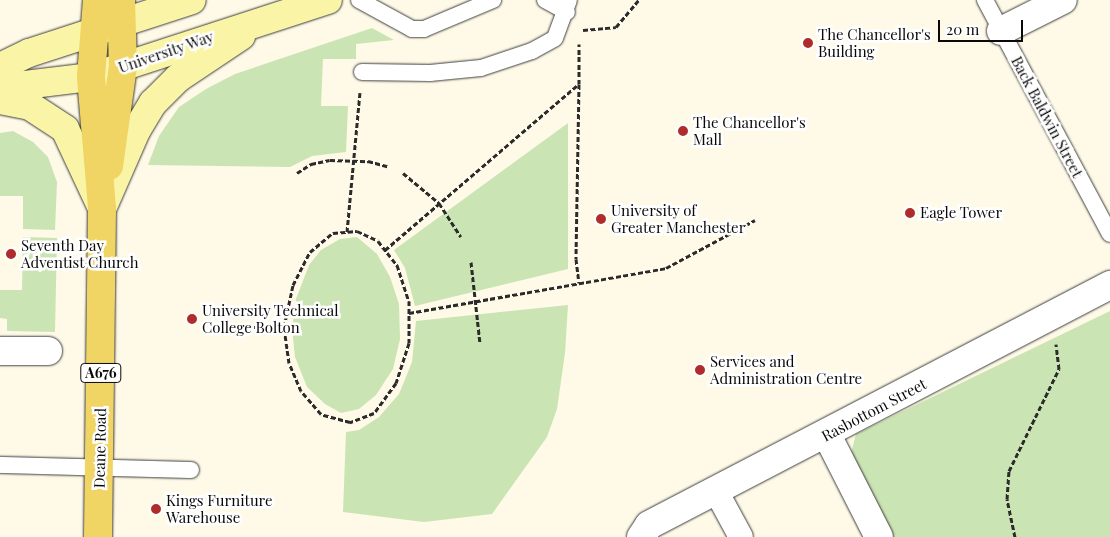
<!DOCTYPE html>
<style>
body{margin:0}
#map{position:relative;width:1110px;height:537px;overflow:hidden;background:#fefae7;font-family:"Playfair Display",serif}
div>[style]{position:absolute}
.green>*{inset:0;background:#cbe4b4}
.path>*{height:3px;margin-top:-1.5px;transform-origin:0;background:repeating-linear-gradient(90deg,#2b2b2b 0 5px,transparent 0 7.5px)}
.roads{filter:drop-shadow(0 0 1px #3c3c3c) drop-shadow(0 0 1px #3c3c3c)}
.service>*{height:16px;margin:-8px;padding:0 8px;transform-origin:8px;border-radius:8px;background:#fff}
.pedestrian>*{height:24px;margin:-12px;padding:0 12px;transform-origin:12px;border-radius:12px;background:#fff}
.minor>*{height:28px;margin:-14px;padding:0 14px;transform-origin:14px;border-radius:14px;background:#fff}
.secondary>*{height:28px;margin:-14px;padding:0 14px;transform-origin:14px;border-radius:14px;background:#faf4a6}
.primary>*{height:28px;margin:-14px;padding:0 14px;transform-origin:14px;border-radius:14px;background:#f0d565}
.dots>*{width:14px;height:14px;translate:-50% -50%;box-sizing:border-box;border:2px solid #fff;border-radius:50%}
span{translate:-50% -50%;white-space:nowrap;text-align:center;line-height:1.15;-webkit-text-stroke:5px #fff;paint-order:stroke}
.shield-label span{padding:1px 4px;background:#fff;border:1px solid;border-radius:4px;-webkit-text-stroke-width:0}
.shield-label{font-size:14px;color:#090909;font-weight:700}
.poi-label{font-size:15px;color:#090909}
.left{translate:0 -50%;text-align:left}
.street-label{font-size:15px;color:#090909}
.scale{position:absolute;left:938px;top:20px;width:85px;height:22px;box-sizing:border-box;border:2px solid #090909;border-top:0;padding-left:6px;font-size:15px;line-height:18px;white-space:nowrap;color:#090909;-webkit-text-stroke:4px #fff;paint-order:stroke}
</style>
<div id="map">
<div class="green">
<div style="clip-path:polygon(372px 28px,394px 40px,356px 44px,356px 59px,323px 59px,321px 106px,348px 106px,346px 152px,312px 156px,290px 167px,148px 165px,159px 136px,179px 107px,206px 89px,235px 74px)"></div>
<div style="clip-path:polygon(568px 123px,568px 269px,415px 306px,405px 268px,394px 250px)"></div>
<div style="clip-path:polygon(13px 131px,33px 142px,48px 157px,57px 182px,55px 230px,23px 229px,23px 196px,0 196px,0 133px)"></div>
<div style="clip-path:polygon(23px 237px,57px 238px,55px 332px,7px 331px,7px 319px,0 318px,0 290px,22px 290px)"></div>
<div style="clip-path:polygon(357px 237px,377px 254px,390px 277px,399px 304px,400px 339px,393px 369px,376px 395px,359px 409px,341px 413px,325px 404px,307px 387px,295px 357px,292px 328px,296px 299px,309px 265px,321px 250px,340px 239px)"></div>
<div style="clip-path:polygon(568px 305px,565px 353px,557px 409px,547px 437px,492px 514px,424px 522px,343px 512px,346px 432px,359px 430px,379px 417px,399px 394px,412px 362px,416px 321px)"></div>
<div style="clip-path:polygon(1110px 311px,1110px 537px,893px 537px,851px 453px,856px 434px)"></div>
</div>
<div class="path">
<div style="left:583px;top:30px;width:33px;rotate:-5deg"></div>
<div style="left:616px;top:27px;width:35px;rotate:-50deg"></div>
<div style="left:579px;top:84px;width:175px;rotate:91deg"></div>
<div style="left:576px;top:259px;width:24px;rotate:83deg"></div>
<div style="left:297px;top:173px;width:17px;rotate:-33deg"></div>
<div style="left:311px;top:164px;width:19px;rotate:-12deg"></div>
<div style="left:330px;top:160px;width:38px;rotate:2deg"></div>
<div style="left:368px;top:161px;width:20px;rotate:15deg"></div>
<div style="left:403px;top:173px;width:47px;rotate:39.8deg"></div>
<div style="left:439px;top:203px;width:40px;rotate:57.1deg"></div>
<div style="left:357px;top:231px;width:23px;rotate:25deg"></div>
<div style="left:378px;top:241px;width:31px;rotate:52deg"></div>
<div style="left:397px;top:265px;width:38px;rotate:72deg"></div>
<div style="left:409px;top:301px;width:42px;rotate:90deg"></div>
<div style="left:409px;top:343px;width:42px;rotate:108deg"></div>
<div style="left:396px;top:383px;width:37px;rotate:126deg"></div>
<div style="left:374px;top:413px;width:26px;rotate:159deg"></div>
<div style="left:350px;top:422px;width:30px;rotate:-165deg"></div>
<div style="left:321px;top:414px;width:30px;rotate:-131deg"></div>
<div style="left:301px;top:391px;width:30px;rotate:-113deg"></div>
<div style="left:289px;top:363px;width:36px;rotate:-98deg"></div>
<div style="left:284px;top:327px;width:43px;rotate:-77.9deg"></div>
<div style="left:293px;top:285px;width:37px;rotate:-63deg"></div>
<div style="left:310px;top:252px;width:30px;rotate:-40deg"></div>
<div style="left:333px;top:233px;width:24px;rotate:-5deg"></div>
<div style="left:347px;top:232px;width:140px;rotate:-84.7deg"></div>
<div style="left:385px;top:250px;width:255px;rotate:-40.6deg"></div>
<div style="left:579px;top:84px;width:40px;rotate:-90deg"></div>
<div style="left:471px;top:262px;width:81px;rotate:83.7deg"></div>
<div style="left:409px;top:313px;width:261px;rotate:-9.9deg"></div>
<div style="left:666px;top:268px;width:101px;rotate:-28.3deg"></div>
<div style="left:246px;top:327px;width:38px"></div>
<div style="left:1015px;top:537px;width:39px;rotate:-102deg"></div>
<div style="left:1007px;top:499px;width:28px;rotate:-86deg"></div>
<div style="left:1009px;top:471px;width:114px;rotate:-63.9deg"></div>
<div style="left:1059px;top:369px;width:25px;rotate:-97deg"></div>
</div>
<div class="roads">
<div class="service">
<div style="left:359px;top:0;width:60px;rotate:28.7deg"></div>
<div style="left:412px;top:29px;width:12px"></div>
<div style="left:424px;top:29px;width:75px;rotate:-22.8deg"></div>
<div style="left:545px;top:0;width:25px;rotate:29deg"></div>
<div style="left:985px;top:0;width:265px;rotate:61.9deg"></div>
<div style="left:362px;top:72px;width:68px;rotate:0.8deg"></div>
<div style="left:430px;top:73px;width:51px;rotate:-5.6deg"></div>
<div style="left:481px;top:68px;width:54px;rotate:-18.4deg"></div>
<div style="left:532px;top:51px;width:26px;rotate:-29deg"></div>
<div style="left:555px;top:38px;width:40px;rotate:-69.8deg"></div>
<div style="left:0;top:465px;width:191px;rotate:1.5deg"></div>
</div>
<div class="pedestrian">
<div style="left:716px;top:491px;width:52px;rotate:61.5deg"></div>
</div>
<div class="minor">
<div style="left:1001px;top:31px;width:69px;rotate:-26.6deg"></div>
<div style="left:0;top:351px;width:48px"></div>
<div style="left:827px;top:435px;width:114px;rotate:63deg"></div>
<div style="left:641px;top:537px;width:14px;rotate:-56deg"></div>
<div style="left:649px;top:525px;width:520px;rotate:-27.5deg"></div>
</div>
<div class="secondary">
<div style="left:0;top:67px;width:32px;rotate:-26deg"></div>
<div style="left:29px;top:53px;width:171px;rotate:-18deg"></div>
<div style="left:0;top:88px;width:92px;rotate:-6.9deg"></div>
<div style="left:91px;top:77px;width:249px;rotate:-18deg"></div>
<div style="left:0;top:100px;width:31px;rotate:11deg"></div>
<div style="left:30px;top:106px;width:42px;rotate:33.3deg"></div>
<div style="left:65px;top:129px;width:85px;rotate:64.9deg"></div>
<div style="left:102px;top:209px;width:85px;rotate:-66.4deg"></div>
<div style="left:136px;top:131px;width:33px;rotate:-59deg"></div>
<div style="left:153px;top:103px;width:35px;rotate:-45deg"></div>
<div style="left:178px;top:78px;width:76px;rotate:-33.7deg"></div>
</div>
<div class="primary">
<div style="left:97px;top:0;width:77px;rotate:94.5deg"></div>
<div style="left:91px;top:77px;width:132px;rotate:85.2deg"></div>
<div style="left:102px;top:209px;width:328px;rotate:90.7deg"></div>
<div style="left:109px;top:166px;width:100px;rotate:-82deg"></div>
<div style="left:123px;top:67px;width:67px;rotate:-91.7deg"></div>
</div>
</div>
<div class="dots">
<div style="left:808px;top:43px;background:#af2c2c"></div>
<div style="left:683px;top:131px;background:#af2c2c"></div>
<div style="left:910px;top:213px;background:#af2c2c"></div>
<div style="left:601px;top:219px;background:#af2c2c"></div>
<div style="left:11px;top:254px;background:#af2c2c"></div>
<div style="left:192px;top:319px;background:#af2c2c"></div>
<div style="left:700px;top:370px;background:#af2c2c"></div>
<div style="left:156px;top:509px;background:#af2c2c"></div>
</div>
<div class="shield-label">
<span style="left:101px;top:373px">A676</span>
</div>
<div class="poi-label">
<span class="left" style="left:818px;top:43px">The Chancellor's<br>Building</span>
<span class="left" style="left:693px;top:131px">The Chancellor's<br>Mall</span>
<span class="left" style="left:611px;top:219px">University of<br>Greater Manchester</span>
<span class="left" style="left:920px;top:213px">Eagle Tower</span>
<span class="left" style="left:21px;top:254px">Seventh Day<br>Adventist Church</span>
<span class="left" style="left:202px;top:319px">University Technical<br>College Bolton</span>
<span class="left" style="left:710px;top:370px">Services and<br>Administration Centre</span>
<span class="left" style="left:166px;top:509px">Kings Furniture<br>Warehouse</span>
</div>
<div class="street-label">
<span style="left:166px;top:52px;rotate:-19deg">University Way</span>
<span style="left:1047px;top:117px;rotate:62deg">Back Baldwin Street</span>
<span style="left:874px;top:410px;rotate:-28deg">Rasbottom Street</span>
<span style="left:100px;top:448px;rotate:-89deg">Deane Road</span>
</div>
<div class="scale">20 m</div>
</div>
